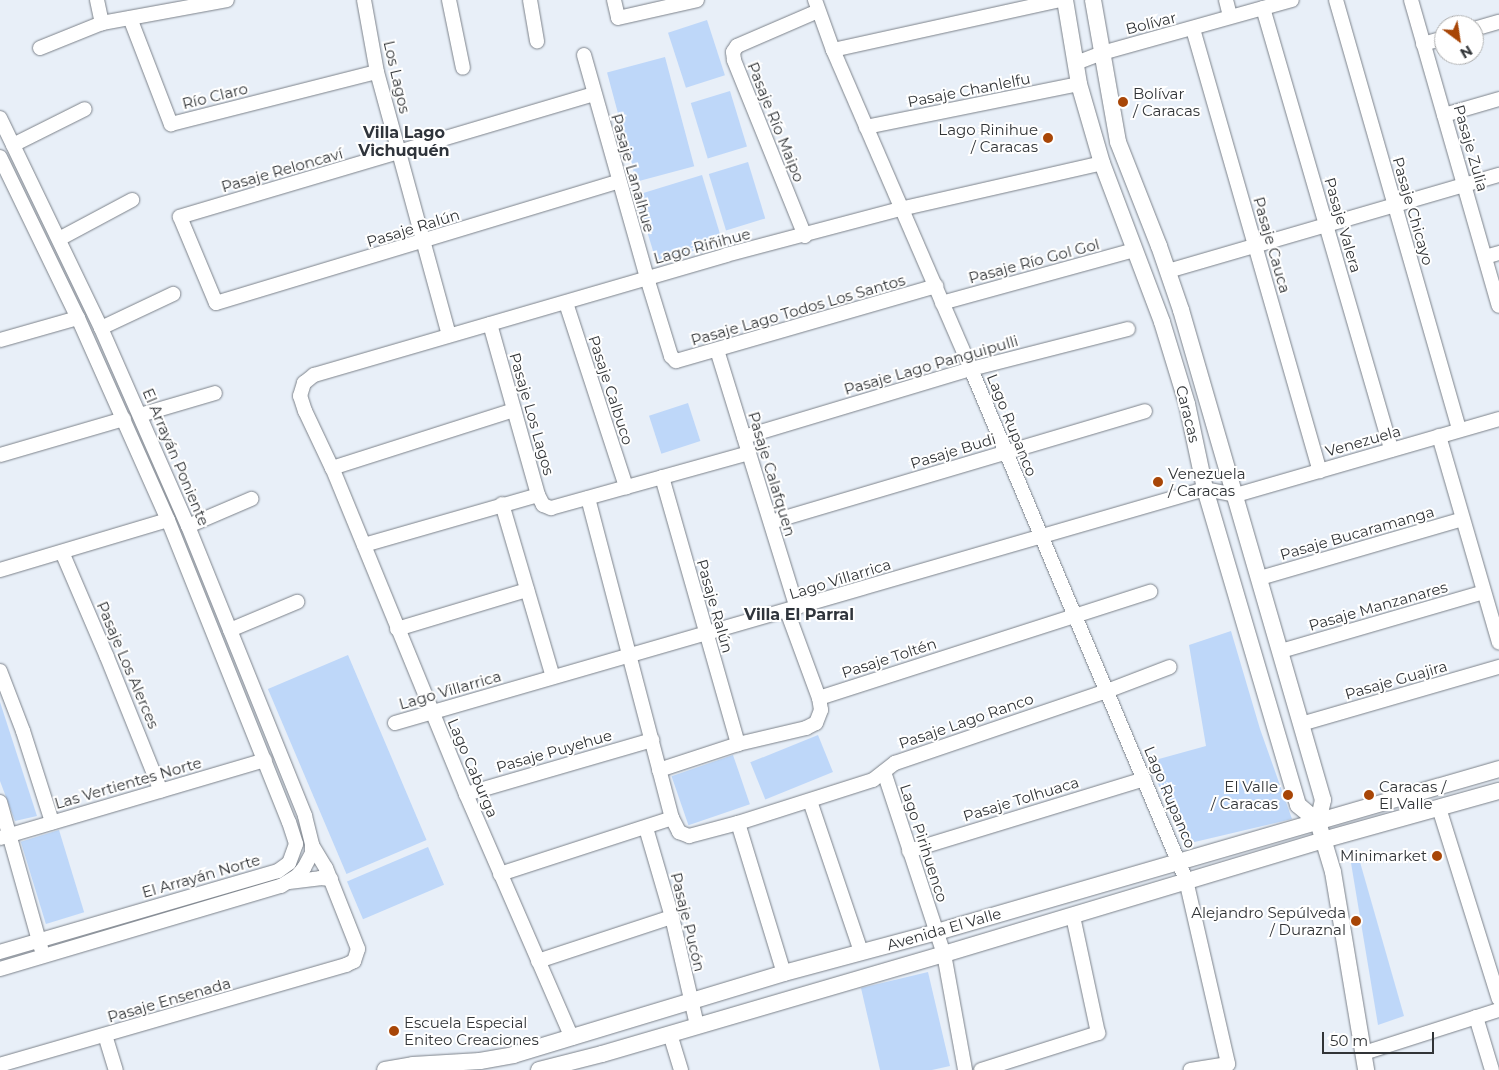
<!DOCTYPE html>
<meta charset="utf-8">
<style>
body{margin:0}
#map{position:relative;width:1499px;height:1070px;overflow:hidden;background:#e8eff8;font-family:Montserrat,sans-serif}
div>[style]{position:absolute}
.green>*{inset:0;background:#bed7f9;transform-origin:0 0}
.roads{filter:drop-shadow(0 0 1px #7c828a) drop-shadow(0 0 1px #7c828a)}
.minor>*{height:14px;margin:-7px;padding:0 7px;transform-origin:7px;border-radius:7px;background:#fff}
.tertiary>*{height:16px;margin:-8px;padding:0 8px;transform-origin:8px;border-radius:8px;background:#fff}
.dots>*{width:14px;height:14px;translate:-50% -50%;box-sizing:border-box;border:2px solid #fff;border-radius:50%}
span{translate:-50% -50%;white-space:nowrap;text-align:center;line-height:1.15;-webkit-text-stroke:4px #fff;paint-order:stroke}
.street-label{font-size:15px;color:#313437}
.poi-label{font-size:15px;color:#313437}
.left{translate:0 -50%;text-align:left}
.right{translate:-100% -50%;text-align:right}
.neighbourhood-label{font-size:16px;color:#2f343b;font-weight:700}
.north{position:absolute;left:1434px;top:15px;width:50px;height:50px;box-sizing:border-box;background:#fff;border:1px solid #adaeaf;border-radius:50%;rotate:149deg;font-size:14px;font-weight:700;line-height:20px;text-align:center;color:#313437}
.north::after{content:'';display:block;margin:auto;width:18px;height:22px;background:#a84607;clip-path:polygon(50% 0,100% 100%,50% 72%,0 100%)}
.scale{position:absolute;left:1322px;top:1032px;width:112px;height:22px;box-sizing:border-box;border:2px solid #313437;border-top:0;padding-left:6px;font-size:15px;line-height:18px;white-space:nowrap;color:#313437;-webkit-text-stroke:4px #fff;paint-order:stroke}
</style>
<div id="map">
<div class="green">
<div style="left:707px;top:20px;width:58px;height:41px;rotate:72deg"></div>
<div style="left:665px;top:57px;width:113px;height:60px;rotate:75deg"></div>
<div style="left:730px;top:91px;width:58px;height:41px;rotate:73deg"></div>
<div style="left:748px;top:162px;width:59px;height:41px;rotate:73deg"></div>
<div style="left:702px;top:175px;width:70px;height:69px;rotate:73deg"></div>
<div style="left:688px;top:403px;width:40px;height:41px;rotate:72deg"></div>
<div style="clip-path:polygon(1231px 631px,1260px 729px,1292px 819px,1186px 844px,1148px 762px,1206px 746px,1189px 645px)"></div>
<div style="left:348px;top:655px;width:201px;height:87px;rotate:67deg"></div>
<div style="clip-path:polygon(0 702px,37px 816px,15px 821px,0 781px)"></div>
<div style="left:818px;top:735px;width:40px;height:73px;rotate:68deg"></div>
<div style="left:733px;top:755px;width:52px;height:65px;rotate:71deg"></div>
<div style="left:59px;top:830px;width:86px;height:40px;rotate:73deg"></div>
<div style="left:428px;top:847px;width:41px;height:88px;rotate:67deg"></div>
<div style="clip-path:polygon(1360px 862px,1404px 1016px,1378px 1025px,1351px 863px)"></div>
<div style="clip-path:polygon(928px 972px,950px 1066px,932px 1070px,880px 1070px,861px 988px)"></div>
</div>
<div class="roads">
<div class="minor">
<div style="left:97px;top:0;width:24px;rotate:78deg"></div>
<div style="left:364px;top:0;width:73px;rotate:79.8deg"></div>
<div style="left:377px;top:72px;width:273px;rotate:74.7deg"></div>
<div style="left:449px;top:0;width:69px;rotate:78.4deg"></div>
<div style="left:530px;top:0;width:42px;rotate:80.3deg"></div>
<div style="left:614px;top:0;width:18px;rotate:77deg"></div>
<div style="left:618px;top:18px;width:81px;rotate:-12.8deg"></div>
<div style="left:815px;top:0;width:53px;rotate:70.2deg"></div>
<div style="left:833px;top:50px;width:348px;rotate:66.6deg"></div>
<div style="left:971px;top:369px;width:554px;rotate:67.18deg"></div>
<div style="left:1186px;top:880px;width:189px;rotate:77.1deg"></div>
<div style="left:1228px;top:1064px;width:38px;rotate:171deg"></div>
<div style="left:1226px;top:0;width:16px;rotate:76deg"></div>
<div style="left:1336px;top:0;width:447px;rotate:74deg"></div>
<div style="left:1411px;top:0;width:318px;rotate:74deg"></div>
<div style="left:1263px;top:8px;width:460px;rotate:73.8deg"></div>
<div style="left:130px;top:18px;width:114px;rotate:68.9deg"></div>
<div style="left:171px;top:124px;width:212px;rotate:-14.2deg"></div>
<div style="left:1193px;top:29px;width:460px;rotate:74deg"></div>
<div style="left:1474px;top:29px;width:26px;rotate:-16deg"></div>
<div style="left:1423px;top:44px;width:22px;rotate:-16deg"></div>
<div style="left:40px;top:48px;width:67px;rotate:-22deg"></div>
<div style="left:102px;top:23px;width:127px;rotate:-10.4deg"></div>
<div style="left:833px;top:50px;width:233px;rotate:-12.4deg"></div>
<div style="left:584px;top:55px;width:232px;rotate:74.2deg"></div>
<div style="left:647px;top:278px;width:82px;rotate:72.9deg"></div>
<div style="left:671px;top:356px;width:7px;rotate:45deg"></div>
<div style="left:676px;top:361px;width:271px;rotate:-16.1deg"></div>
<div style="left:1076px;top:63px;width:28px;rotate:-21deg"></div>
<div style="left:1102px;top:53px;width:197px;rotate:-15.6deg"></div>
<div style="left:594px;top:94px;width:432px;rotate:163.5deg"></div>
<div style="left:180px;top:217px;width:93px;rotate:67.3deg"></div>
<div style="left:216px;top:303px;width:420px;rotate:-16.8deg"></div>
<div style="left:1444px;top:115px;width:57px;rotate:-16.2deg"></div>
<div style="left:0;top:118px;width:233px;rotate:64.3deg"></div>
<div style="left:101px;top:328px;width:216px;rotate:66.3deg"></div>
<div style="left:188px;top:526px;width:313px;rotate:68deg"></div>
<div style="left:305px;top:816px;width:30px;rotate:76deg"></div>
<div style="left:312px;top:845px;width:27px;rotate:59deg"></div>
<div style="left:326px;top:868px;width:87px;rotate:68.4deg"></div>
<div style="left:358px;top:949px;width:13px;rotate:108deg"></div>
<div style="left:354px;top:961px;width:9px;rotate:153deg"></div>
<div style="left:346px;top:965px;width:360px;rotate:163.9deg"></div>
<div style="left:866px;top:127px;width:217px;rotate:-11.4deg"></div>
<div style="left:13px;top:145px;width:80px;rotate:-26.6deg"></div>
<div style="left:0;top:157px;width:179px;rotate:64.2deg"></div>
<div style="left:78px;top:318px;width:221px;rotate:66deg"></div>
<div style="left:168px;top:520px;width:325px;rotate:68.2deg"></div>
<div style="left:289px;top:822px;width:23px;rotate:72deg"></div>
<div style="left:296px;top:844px;width:20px;rotate:110deg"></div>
<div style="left:289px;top:863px;width:14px;rotate:144deg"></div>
<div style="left:278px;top:871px;width:290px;rotate:163.8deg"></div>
<div style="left:805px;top:236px;width:190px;rotate:-112deg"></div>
<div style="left:734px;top:60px;width:8px;rotate:-97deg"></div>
<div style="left:733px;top:52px;width:7px;rotate:-56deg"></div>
<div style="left:737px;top:46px;width:88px;rotate:-23.4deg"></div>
<div style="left:59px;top:239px;width:83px;rotate:-28.1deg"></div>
<div style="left:1485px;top:257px;width:15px;rotate:-16deg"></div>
<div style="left:1168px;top:271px;width:345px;rotate:-16.2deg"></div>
<div style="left:566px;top:303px;width:194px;rotate:71.9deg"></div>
<div style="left:942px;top:303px;width:200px;rotate:-15.4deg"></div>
<div style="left:490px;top:324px;width:178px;rotate:74.3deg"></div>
<div style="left:538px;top:495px;width:11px;rotate:63deg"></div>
<div style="left:543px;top:505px;width:9px;rotate:21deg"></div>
<div style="left:551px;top:508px;width:205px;rotate:-15.5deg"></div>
<div style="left:101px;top:328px;width:80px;rotate:-25.3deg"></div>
<div style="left:0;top:340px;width:81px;rotate:-15.8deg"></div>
<div style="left:717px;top:350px;width:270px;rotate:72.8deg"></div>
<div style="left:140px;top:415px;width:78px;rotate:-16.3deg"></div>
<div style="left:1439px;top:436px;width:215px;rotate:73.8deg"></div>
<div style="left:744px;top:437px;width:237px;rotate:-16.7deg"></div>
<div style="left:971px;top:369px;width:162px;rotate:-14.3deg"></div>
<div style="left:0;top:455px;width:129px;rotate:-16.2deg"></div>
<div style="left:332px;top:468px;width:191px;rotate:-17.7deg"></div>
<div style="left:662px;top:477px;width:278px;rotate:74.1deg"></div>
<div style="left:588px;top:498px;width:331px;rotate:75.3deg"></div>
<div style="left:672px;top:818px;width:16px;rotate:63deg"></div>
<div style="left:679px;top:832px;width:11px;rotate:22deg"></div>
<div style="left:689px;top:836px;width:51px;rotate:-14.9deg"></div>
<div style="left:738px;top:823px;width:142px;rotate:-17.7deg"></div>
<div style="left:873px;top:780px;width:28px;rotate:-38deg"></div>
<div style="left:895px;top:763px;width:224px;rotate:-18.8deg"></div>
<div style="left:1107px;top:691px;width:67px;rotate:-20.9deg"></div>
<div style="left:502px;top:504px;width:180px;rotate:73.6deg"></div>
<div style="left:771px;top:522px;width:390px;rotate:-16.5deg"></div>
<div style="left:188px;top:526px;width:69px;rotate:-23.2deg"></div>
<div style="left:364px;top:545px;width:181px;rotate:-16deg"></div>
<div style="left:62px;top:552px;width:114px;rotate:66.8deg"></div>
<div style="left:107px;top:657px;width:144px;rotate:68.1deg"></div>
<div style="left:0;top:570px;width:175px;rotate:-16.6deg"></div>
<div style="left:1260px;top:578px;width:211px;rotate:-16.2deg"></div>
<div style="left:397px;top:629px;width:136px;rotate:-16.7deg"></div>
<div style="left:230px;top:630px;width:73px;rotate:-22.7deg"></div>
<div style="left:1281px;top:651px;width:211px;rotate:-16.2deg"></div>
<div style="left:0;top:671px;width:64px;rotate:69deg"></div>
<div style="left:23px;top:731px;width:96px;rotate:72.3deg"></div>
<div style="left:819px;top:698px;width:348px;rotate:-17.8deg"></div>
<div style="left:395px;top:723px;width:843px;rotate:-16.11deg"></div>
<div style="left:1205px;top:489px;width:32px;rotate:11deg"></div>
<div style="left:1236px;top:495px;width:274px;rotate:-16.1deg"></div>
<div style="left:1301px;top:724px;width:206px;rotate:-16.1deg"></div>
<div style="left:659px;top:770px;width:83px;rotate:-18.2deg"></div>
<div style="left:738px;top:744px;width:70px;rotate:-13.2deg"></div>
<div style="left:806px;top:728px;width:11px;rotate:-27deg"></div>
<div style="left:816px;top:723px;width:14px;rotate:-69deg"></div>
<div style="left:821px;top:710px;width:12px;rotate:-99deg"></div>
<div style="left:819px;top:698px;width:93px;rotate:-110.2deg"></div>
<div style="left:884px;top:772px;width:192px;rotate:71.8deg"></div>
<div style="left:944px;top:954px;width:118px;rotate:79.7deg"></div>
<div style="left:466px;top:794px;width:194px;rotate:-16.2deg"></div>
<div style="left:810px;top:801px;width:159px;rotate:71.3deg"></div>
<div style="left:0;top:802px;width:152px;rotate:74.3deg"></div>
<div style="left:1439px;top:808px;width:200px;rotate:72.6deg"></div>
<div style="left:738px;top:823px;width:157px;rotate:73deg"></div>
<div style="left:646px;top:828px;width:93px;rotate:73.7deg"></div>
<div style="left:672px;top:917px;width:111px;rotate:77deg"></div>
<div style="left:0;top:838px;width:276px;rotate:-16.4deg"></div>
<div style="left:909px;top:851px;width:246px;rotate:-17deg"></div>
<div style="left:500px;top:874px;width:181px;rotate:-18deg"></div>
<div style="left:289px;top:882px;width:31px;rotate:-7deg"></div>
<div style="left:320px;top:878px;width:11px;rotate:5deg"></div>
<div style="left:538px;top:961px;width:141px;rotate:-18.2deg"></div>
<div style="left:0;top:969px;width:293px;rotate:-16.5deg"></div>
<div style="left:281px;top:886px;width:19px;rotate:-32deg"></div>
<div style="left:297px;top:876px;width:11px;rotate:-49deg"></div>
<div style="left:304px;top:868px;width:17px;rotate:-62deg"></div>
<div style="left:312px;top:853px;width:8px;rotate:-90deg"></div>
<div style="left:1476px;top:1017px;width:55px;rotate:73.2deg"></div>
<div style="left:670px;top:1034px;width:38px;rotate:73deg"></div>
<div style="left:105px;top:1035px;width:37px;rotate:73deg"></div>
<div style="left:572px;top:1038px;width:266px;rotate:-113.5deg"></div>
<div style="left:466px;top:794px;width:352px;rotate:-112.3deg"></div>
<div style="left:332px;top:468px;width:63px;rotate:-115.3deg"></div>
<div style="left:305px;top:411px;width:16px;rotate:-108deg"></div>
<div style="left:300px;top:396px;width:14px;rotate:-73deg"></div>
<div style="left:304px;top:383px;width:13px;rotate:-39deg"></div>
<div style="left:314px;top:375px;width:429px;rotate:-16.2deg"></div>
<div style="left:726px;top:255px;width:180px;rotate:-14.8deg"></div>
<div style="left:900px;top:209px;width:207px;rotate:-12.8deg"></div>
<div style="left:1364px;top:1053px;width:142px;rotate:-17.7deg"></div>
<div style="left:981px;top:1070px;width:123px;rotate:-17.5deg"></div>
<div style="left:1098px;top:1033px;width:120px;rotate:-102.1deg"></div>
</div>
<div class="tertiary">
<div style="left:1065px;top:0;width:85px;rotate:80.5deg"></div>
<div style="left:1079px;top:84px;width:82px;rotate:73.8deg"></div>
<div style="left:1102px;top:163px;width:170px;rotate:69.3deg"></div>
<div style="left:1162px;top:322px;width:86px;rotate:73deg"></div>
<div style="left:1187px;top:404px;width:87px;rotate:78deg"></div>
<div style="left:1205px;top:489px;width:329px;rotate:73.6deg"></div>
<div style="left:1298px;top:805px;width:26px;rotate:40deg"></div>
<div style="left:1093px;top:0;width:144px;rotate:80deg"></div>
<div style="left:1118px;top:142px;width:112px;rotate:68.5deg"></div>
<div style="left:1159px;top:246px;width:68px;rotate:71deg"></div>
<div style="left:1181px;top:310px;width:510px;rotate:73.84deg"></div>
<div style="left:1323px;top:800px;width:23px;rotate:103deg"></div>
<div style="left:1318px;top:822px;width:52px;rotate:73.3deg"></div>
<div style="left:1333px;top:872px;width:201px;rotate:80.5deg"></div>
<div style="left:385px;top:1070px;width:28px;rotate:-10deg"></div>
<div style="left:413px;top:1065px;width:67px;rotate:-3.4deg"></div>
<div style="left:480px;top:1061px;width:34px;rotate:-10deg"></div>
<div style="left:513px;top:1055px;width:283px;rotate:-16.8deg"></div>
<div style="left:784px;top:973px;width:158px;rotate:-15deg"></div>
<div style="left:937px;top:932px;width:585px;rotate:-16.17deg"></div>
<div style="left:539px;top:1070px;width:65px;rotate:-14.3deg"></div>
<div style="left:602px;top:1054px;width:356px;rotate:-16.3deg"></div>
<div style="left:944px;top:954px;width:396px;rotate:-16.7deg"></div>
<div style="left:1323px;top:840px;width:183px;rotate:-15.6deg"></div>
</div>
</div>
<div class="dots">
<div style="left:1123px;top:102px;background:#a84607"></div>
<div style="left:1048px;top:138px;background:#a84607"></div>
<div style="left:1158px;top:482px;background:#a84607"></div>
<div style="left:1288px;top:795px;background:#a84607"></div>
<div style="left:1369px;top:795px;background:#a84607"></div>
<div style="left:1437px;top:856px;background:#a84607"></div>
<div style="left:1356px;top:921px;background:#a84607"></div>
<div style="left:394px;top:1031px;background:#a84607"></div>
</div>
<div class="street-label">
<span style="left:1151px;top:23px;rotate:-14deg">Bolívar</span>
<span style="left:397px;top:77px;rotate:77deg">Los Lagos</span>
<span style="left:969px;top:90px;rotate:-11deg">Pasaje Chanlelfu</span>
<span style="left:215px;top:96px;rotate:-14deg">Río Claro</span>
<span style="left:776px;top:122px;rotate:68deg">Pasaje Río Maipo</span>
<span style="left:1471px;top:148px;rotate:74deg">Pasaje Zulia</span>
<span style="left:282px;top:170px;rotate:-16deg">Pasaje Reloncaví</span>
<span style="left:633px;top:173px;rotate:74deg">Pasaje Lanalhue</span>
<span style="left:1413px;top:211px;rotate:74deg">Pasaje Chicayo</span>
<span style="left:1343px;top:225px;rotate:74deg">Pasaje Valera</span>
<span style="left:413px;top:228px;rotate:-17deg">Pasaje Ralún</span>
<span style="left:1272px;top:245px;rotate:74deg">Pasaje Cauca</span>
<span style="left:702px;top:246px;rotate:-15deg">Lago Riñihue</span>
<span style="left:1034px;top:261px;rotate:-15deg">Pasaje Río Gol Gol</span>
<span style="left:798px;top:310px;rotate:-16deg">Pasaje Lago Todos Los Santos</span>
<span style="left:931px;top:365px;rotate:-16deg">Pasaje Lago Panguipulli</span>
<span style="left:611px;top:390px;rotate:72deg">Pasaje Calbuco</span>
<span style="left:532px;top:414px;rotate:74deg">Pasaje Los Lagos</span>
<span style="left:1188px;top:414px;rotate:76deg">Caracas</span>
<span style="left:1012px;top:425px;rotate:68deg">Lago Rupanco</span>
<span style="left:1363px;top:441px;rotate:-16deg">Venezuela</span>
<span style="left:953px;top:451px;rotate:-17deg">Pasaje Budi</span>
<span style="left:176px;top:457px;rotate:67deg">El Arrayán Poniente</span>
<span style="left:772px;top:474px;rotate:73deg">Pasaje Calafquen</span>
<span style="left:1357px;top:533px;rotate:-16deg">Pasaje Bucaramanga</span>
<span style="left:840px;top:579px;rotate:-17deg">Lago Villarrica</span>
<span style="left:715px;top:606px;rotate:74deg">Pasaje Ralún</span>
<span style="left:1378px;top:606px;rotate:-16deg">Pasaje Manzanares</span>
<span style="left:889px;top:658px;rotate:-18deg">Pasaje Toltén</span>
<span style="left:128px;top:665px;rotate:67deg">Pasaje Los Alerces</span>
<span style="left:1396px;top:680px;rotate:-16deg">Pasaje Guajira</span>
<span style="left:450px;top:690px;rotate:-16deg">Lago Villarrica</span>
<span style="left:966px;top:721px;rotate:-19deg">Pasaje Lago Ranco</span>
<span style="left:554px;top:751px;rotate:-16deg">Pasaje Puyehue</span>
<span style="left:473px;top:768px;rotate:67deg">Lago Caburga</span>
<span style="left:128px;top:783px;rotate:-16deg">Las Vertientes Norte</span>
<span style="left:1170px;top:797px;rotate:67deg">Lago Rupanco</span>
<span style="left:1021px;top:799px;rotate:-17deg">Pasaje Tolhuaca</span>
<span style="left:924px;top:843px;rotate:72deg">Lago Pirihuenco</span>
<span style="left:201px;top:876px;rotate:-16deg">El Arrayán Norte</span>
<span style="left:688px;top:922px;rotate:76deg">Pasaje Pucón</span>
<span style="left:944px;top:929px;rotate:-16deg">Avenida El Valle</span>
<span style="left:169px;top:1000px;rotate:-16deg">Pasaje Ensenada</span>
</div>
<div class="poi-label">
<span class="left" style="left:1133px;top:102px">Bolívar<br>/ Caracas</span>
<span class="right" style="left:1038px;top:138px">Lago Rinihue<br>/ Caracas</span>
<span class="left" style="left:1168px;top:482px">Venezuela<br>/ Caracas</span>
<span class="right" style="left:1278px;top:795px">El Valle<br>/ Caracas</span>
<span class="left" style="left:1379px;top:795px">Caracas /<br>El Valle</span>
<span class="right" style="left:1427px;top:856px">Minimarket</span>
<span class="right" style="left:1346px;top:921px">Alejandro Sepúlveda<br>/ Duraznal</span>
<span class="left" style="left:404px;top:1031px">Escuela Especial<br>Eniteo Creaciones</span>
</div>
<div class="neighbourhood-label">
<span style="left:404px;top:142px">Villa Lago<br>Vichuquén</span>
<span style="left:799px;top:615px">Villa El Parral</span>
</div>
<div class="north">N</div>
<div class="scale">50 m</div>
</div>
